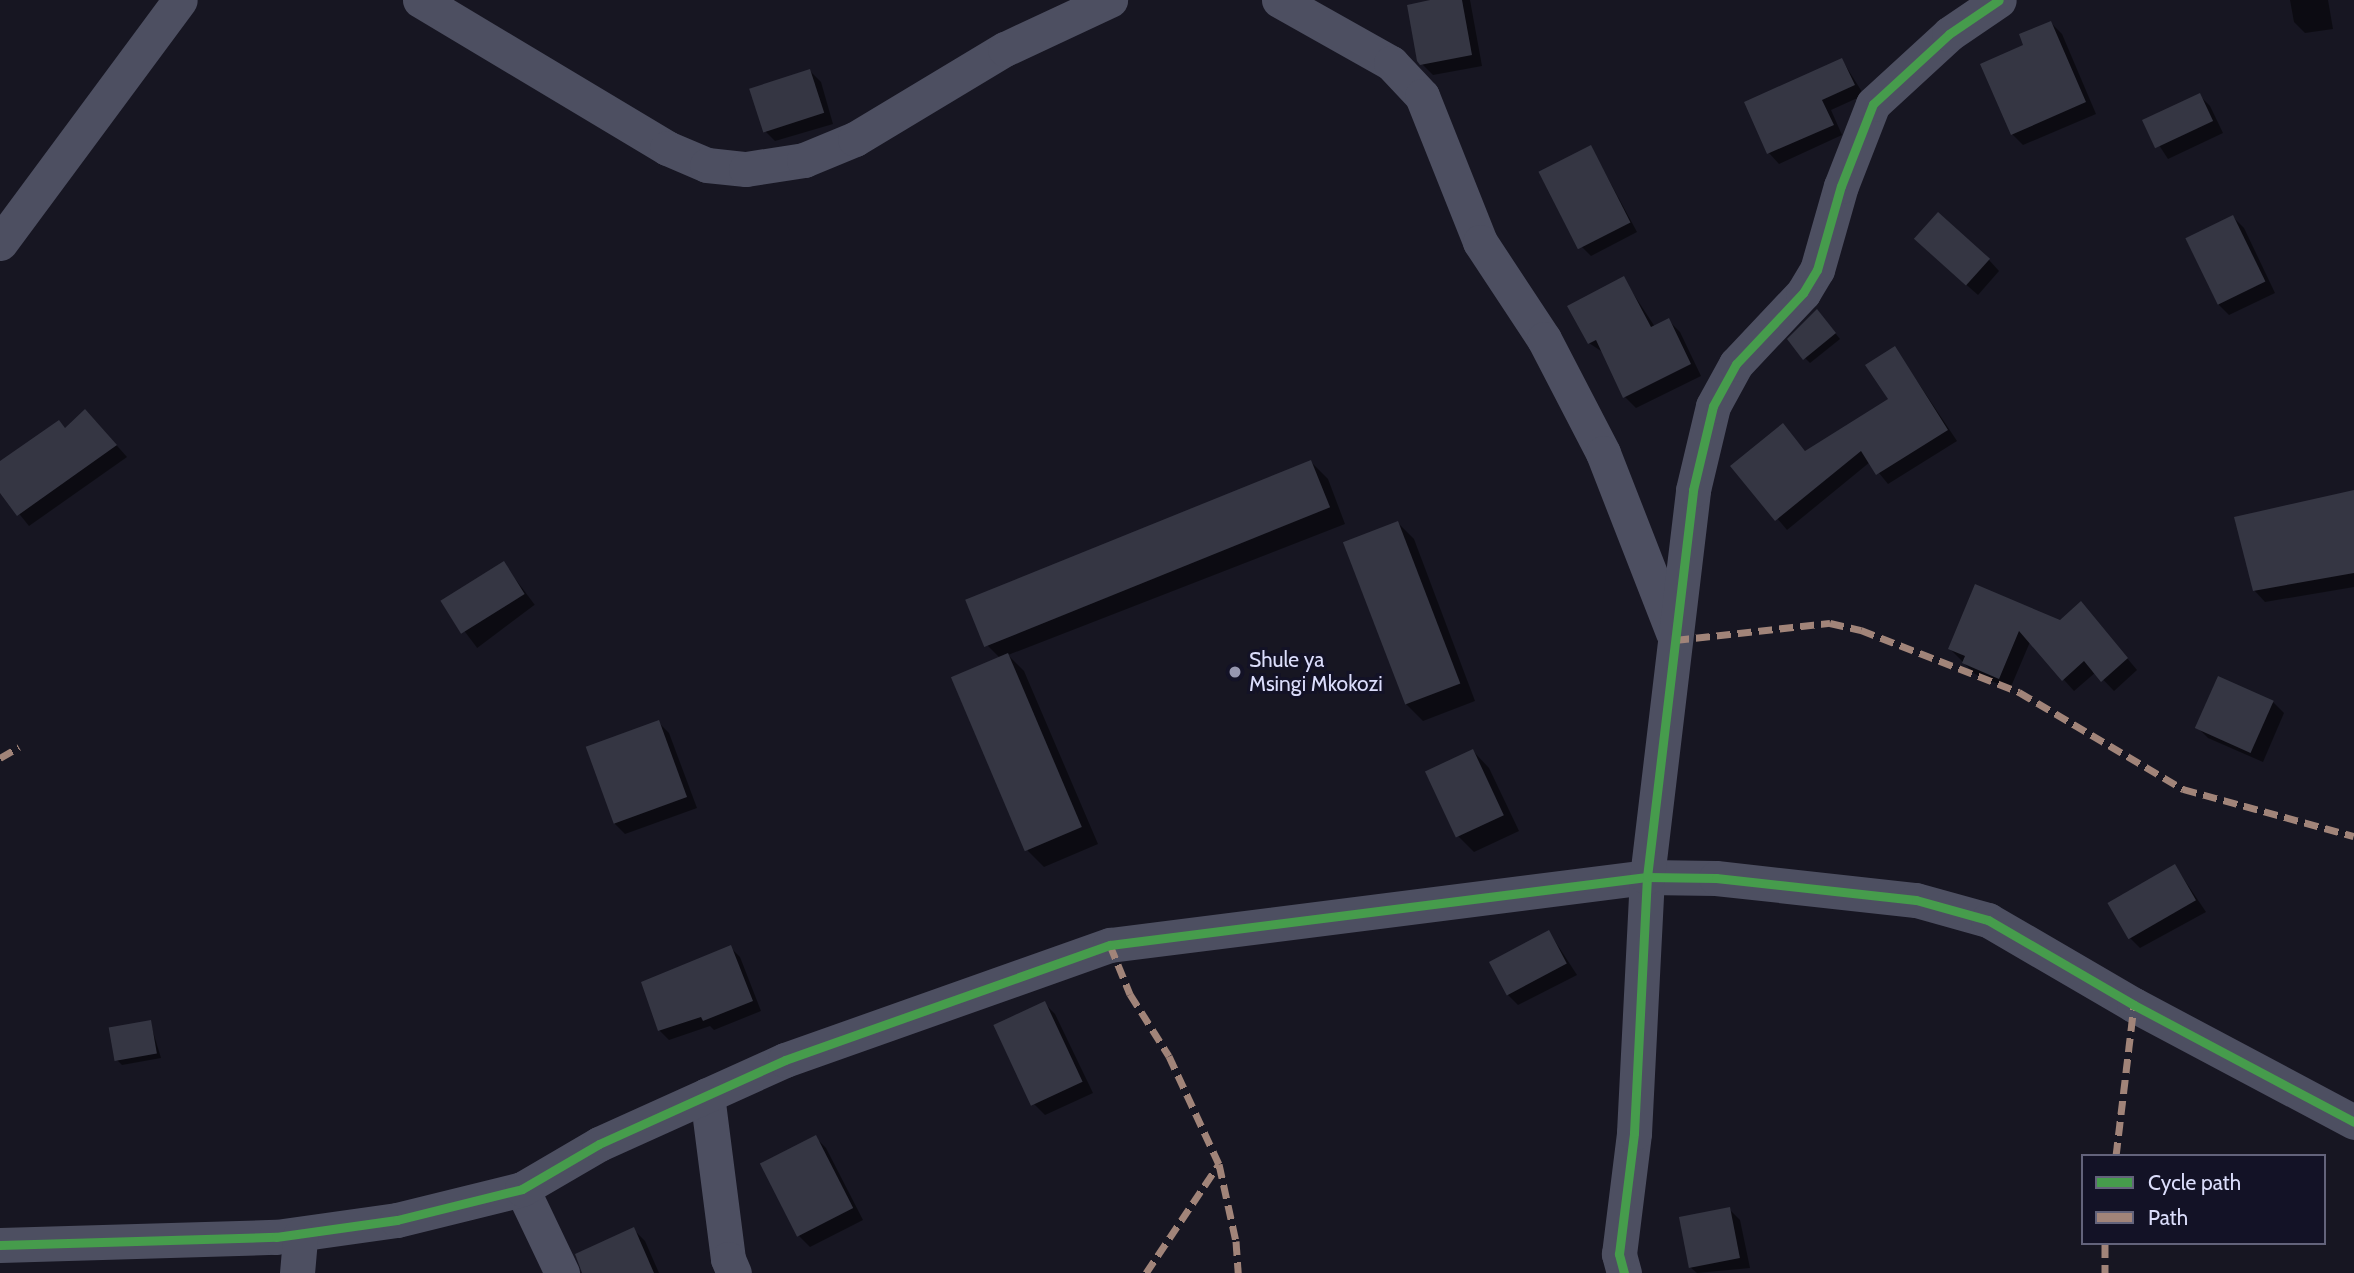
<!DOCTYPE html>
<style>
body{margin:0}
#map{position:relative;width:2354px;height:1273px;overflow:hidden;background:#171622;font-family:Cabin,sans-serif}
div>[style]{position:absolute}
.shadow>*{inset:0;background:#0007;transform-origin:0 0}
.building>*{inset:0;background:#353643;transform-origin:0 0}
.minor>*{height:35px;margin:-17.5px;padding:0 17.5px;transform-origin:17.5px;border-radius:17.5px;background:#4d4f61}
.quiet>*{height:7px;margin-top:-3.5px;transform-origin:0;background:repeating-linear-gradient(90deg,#a18479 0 14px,transparent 0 21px)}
.cycleway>*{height:9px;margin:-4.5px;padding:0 4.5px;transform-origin:4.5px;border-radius:4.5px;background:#469c4c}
.dots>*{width:19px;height:19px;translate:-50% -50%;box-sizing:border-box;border:4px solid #131226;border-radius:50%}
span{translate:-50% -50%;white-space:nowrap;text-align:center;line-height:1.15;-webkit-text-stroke:6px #131226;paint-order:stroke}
.poi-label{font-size:21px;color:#dbddfb}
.left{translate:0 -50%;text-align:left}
.legend{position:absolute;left:2081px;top:1154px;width:245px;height:91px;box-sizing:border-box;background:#131226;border:2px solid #63637b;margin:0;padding:9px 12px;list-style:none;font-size:21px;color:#dbddfb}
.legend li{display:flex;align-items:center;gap:14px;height:35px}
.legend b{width:35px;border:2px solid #63637b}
</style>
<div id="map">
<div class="shadow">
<div style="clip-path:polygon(1429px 0,1470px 0,1482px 66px,1433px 75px,1422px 64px)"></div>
<div style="clip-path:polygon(2290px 0,2328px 0,2333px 29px,2305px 33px,2294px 22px)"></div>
<div style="clip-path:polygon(2051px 23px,2062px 34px,2096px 114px,2023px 145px,2012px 134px)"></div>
<div style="clip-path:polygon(1842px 60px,1864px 95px,1831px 110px,1842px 135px,1779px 164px,1769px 153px,1746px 103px)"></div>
<div style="clip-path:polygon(810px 71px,821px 82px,833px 124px,775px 141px,764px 130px)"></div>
<div style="clip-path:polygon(2199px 95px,2210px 106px,2223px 133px,2168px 159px,2144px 122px)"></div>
<div style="clip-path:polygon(1591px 147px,1637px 232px,1591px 256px,1582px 247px)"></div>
<div style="clip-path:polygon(2233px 217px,2244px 228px,2275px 293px,2229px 315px,2218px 304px)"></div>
<div style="clip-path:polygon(1927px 250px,1989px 260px,1999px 271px,1978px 295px)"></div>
<div style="clip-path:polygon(1623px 278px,1655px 327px,1669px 321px,1680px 332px,1701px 376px,1636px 408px,1625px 397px,1604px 353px,1589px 343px,1570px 307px)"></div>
<div style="clip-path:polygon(1822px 317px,1840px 339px,1810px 363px,1805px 358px)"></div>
<div style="clip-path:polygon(1895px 348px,1957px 441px,1888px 484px,1870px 462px,1787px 530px,1733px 466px,1782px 425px,1806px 452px,1890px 399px)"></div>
<div style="clip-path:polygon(96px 422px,127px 457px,29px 526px,0 490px,0 463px,66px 429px)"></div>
<div style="clip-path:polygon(1311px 462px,1328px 479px,1345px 524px,1008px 655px,1024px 671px,1098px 844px,1044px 867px,1028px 851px,1000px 658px,984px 642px)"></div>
<div style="clip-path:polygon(2354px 493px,2354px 587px,2265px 602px,2254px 590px)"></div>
<div style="clip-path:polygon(1398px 523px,1414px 539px,1475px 701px,1423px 721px,1406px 704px)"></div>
<div style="left:504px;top:564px;width:51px;height:72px;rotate:53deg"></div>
<div style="clip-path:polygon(1976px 586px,2060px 622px,2081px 603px,2137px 670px,2114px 691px,2096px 672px,2074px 691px,2030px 642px,2010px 689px,1975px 674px,1950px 649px)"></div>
<div style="clip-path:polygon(2273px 702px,2284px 713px,2263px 762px,2208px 738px,2197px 727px)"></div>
<div style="clip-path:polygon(658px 722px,669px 733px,697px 808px,625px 834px,614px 823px)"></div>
<div style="clip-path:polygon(1473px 751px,1489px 768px,1519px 831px,1474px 852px,1457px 835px,1427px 772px)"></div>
<div style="clip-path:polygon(2175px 866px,2206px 912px,2140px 948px,2129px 937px)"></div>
<div style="clip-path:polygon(1549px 932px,1577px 975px,1518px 1005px,1507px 994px)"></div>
<div style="clip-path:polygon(730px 947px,740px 957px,761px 1011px,714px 1030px,710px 1026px,669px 1040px,659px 1030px)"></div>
<div style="clip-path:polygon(1044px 1003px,1055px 1014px,1093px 1093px,1045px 1115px,1034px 1104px)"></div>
<div style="clip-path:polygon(150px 1022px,161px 1058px,122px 1065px,117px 1060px)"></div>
<div style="clip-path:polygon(815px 1137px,826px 1148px,863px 1220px,810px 1247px,799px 1236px)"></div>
<div style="clip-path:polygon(1729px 1209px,1740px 1220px,1750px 1268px,1697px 1273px,1690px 1267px)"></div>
<div style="clip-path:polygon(634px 1230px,645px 1241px,659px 1273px,593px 1273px)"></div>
</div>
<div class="building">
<div style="clip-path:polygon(1430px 0,1462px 0,1472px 55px,1420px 65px,1417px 61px,1407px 5px)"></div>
<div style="clip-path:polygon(2051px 21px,2086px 102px,2011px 135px,1980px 64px,2023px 45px,2019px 34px)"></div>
<div style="clip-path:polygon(1842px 58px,1855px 85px,1822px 100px,1834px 125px,1767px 154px,1744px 102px)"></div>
<div style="left:810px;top:69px;width:46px;height:64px;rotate:72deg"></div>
<div style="left:2200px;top:93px;width:31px;height:64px;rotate:65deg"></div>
<div style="left:1591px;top:145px;width:87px;height:59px;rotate:63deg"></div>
<div style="left:1938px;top:212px;width:70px;height:36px;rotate:42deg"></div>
<div style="left:2233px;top:215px;width:74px;height:53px;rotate:64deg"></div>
<div style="clip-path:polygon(1624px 276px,1651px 327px,1669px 318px,1691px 364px,1623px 398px,1596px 340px,1588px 344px,1567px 306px)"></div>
<div style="clip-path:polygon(1817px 309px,1836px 333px,1803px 360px,1787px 339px)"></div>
<div style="clip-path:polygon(1895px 346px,1948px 430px,1876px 475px,1861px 451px,1775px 521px,1730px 466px,1783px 423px,1805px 451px,1888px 399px,1865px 365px)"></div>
<div style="clip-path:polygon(85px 409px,117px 445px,17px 516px,0 493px,0 461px,59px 420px,65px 428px)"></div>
<div style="left:1311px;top:460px;width:51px;height:373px;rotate:68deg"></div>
<div style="clip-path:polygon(2354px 490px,2354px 573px,2253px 591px,2234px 517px)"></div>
<div style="left:1398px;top:521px;width:174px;height:59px;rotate:69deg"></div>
<div style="left:504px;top:561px;width:39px;height:75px;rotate:58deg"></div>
<div style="clip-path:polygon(1975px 584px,2060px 620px,2081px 601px,2128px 658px,2101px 682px,2084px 661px,2062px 681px,2019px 631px,1999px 679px,1962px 663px,1965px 656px,1948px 649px)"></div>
<div style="left:1008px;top:653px;width:189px;height:62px;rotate:67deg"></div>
<div style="left:2218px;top:676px;width:61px;height:57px;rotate:24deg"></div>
<div style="left:659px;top:720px;width:82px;height:78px;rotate:70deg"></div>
<div style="left:1473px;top:749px;width:73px;height:53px;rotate:65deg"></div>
<div style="left:2175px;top:864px;width:42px;height:78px;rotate:60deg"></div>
<div style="left:1549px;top:930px;width:38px;height:68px;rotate:62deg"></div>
<div style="clip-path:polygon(731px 945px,753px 1001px,703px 1021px,701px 1017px,658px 1031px,641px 982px)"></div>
<div style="left:1045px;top:1001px;width:89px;height:57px;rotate:65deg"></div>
<div style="left:151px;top:1020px;width:34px;height:43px;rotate:80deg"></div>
<div style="left:816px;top:1135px;width:82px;height:63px;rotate:63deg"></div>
<div style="left:1730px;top:1207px;width:52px;height:52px;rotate:79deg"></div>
<div style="clip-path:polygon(634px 1227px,654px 1273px,582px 1273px,575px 1254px)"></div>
</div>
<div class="minor">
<div style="left:420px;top:0;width:288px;rotate:30.9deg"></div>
<div style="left:667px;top:148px;width:43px;rotate:23deg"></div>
<div style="left:707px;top:165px;width:39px;rotate:6deg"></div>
<div style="left:746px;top:169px;width:59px;rotate:-8.8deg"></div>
<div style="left:804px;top:160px;width:55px;rotate:-22.4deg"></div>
<div style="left:855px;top:139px;width:175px;rotate:-31deg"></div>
<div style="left:1005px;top:49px;width:116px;rotate:-25deg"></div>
<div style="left:1279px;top:0;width:129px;rotate:29.4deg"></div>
<div style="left:1391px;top:63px;width:45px;rotate:46.8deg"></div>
<div style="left:1422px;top:96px;width:157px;rotate:68.3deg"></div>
<div style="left:1480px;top:242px;width:116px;rotate:56.6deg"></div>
<div style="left:1544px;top:339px;width:128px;rotate:62.6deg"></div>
<div style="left:1603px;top:453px;width:193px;rotate:68.7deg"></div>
<div style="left:0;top:243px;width:302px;rotate:-53.5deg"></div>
<div style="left:707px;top:1095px;width:165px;rotate:82.7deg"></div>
<div style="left:728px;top:1259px;width:15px;rotate:67deg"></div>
<div style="left:522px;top:1189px;width:93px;rotate:64.5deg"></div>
<div style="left:0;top:1245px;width:276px;rotate:-1.7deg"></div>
<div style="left:276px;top:1237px;width:122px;rotate:-8deg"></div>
<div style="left:397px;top:1220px;width:129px;rotate:-13.9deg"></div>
<div style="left:522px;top:1189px;width:89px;rotate:-30.3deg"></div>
<div style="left:599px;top:1144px;width:204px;rotate:-24.3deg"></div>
<div style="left:785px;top:1060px;width:345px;rotate:-19.5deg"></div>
<div style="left:1110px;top:945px;width:541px;rotate:-7.22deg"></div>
<div style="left:1647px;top:877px;width:69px;rotate:0.8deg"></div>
<div style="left:1716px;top:878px;width:201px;rotate:6.3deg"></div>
<div style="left:1916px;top:900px;width:75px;rotate:15.5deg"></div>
<div style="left:1988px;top:920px;width:169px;rotate:30.2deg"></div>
<div style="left:2134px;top:1005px;width:249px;rotate:28deg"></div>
<div style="left:297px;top:1273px;width:38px;rotate:-85deg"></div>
<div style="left:1624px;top:1273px;width:20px;rotate:-105deg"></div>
<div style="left:1619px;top:1254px;width:122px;rotate:-82.9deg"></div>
<div style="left:1634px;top:1133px;width:256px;rotate:-87.1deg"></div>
<div style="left:1647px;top:877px;width:390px;rotate:-83.2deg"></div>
<div style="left:1693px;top:490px;width:86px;rotate:-76.6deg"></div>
<div style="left:1713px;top:406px;width:48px;rotate:-61.3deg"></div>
<div style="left:1736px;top:364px;width:98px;rotate:-46.7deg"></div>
<div style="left:1803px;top:293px;width:27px;rotate:-59deg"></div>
<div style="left:1817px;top:270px;width:87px;rotate:-74.1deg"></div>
<div style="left:1841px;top:186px;width:88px;rotate:-68.7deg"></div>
<div style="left:1873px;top:104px;width:103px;rotate:-42.6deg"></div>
<div style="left:1949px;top:34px;width:60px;rotate:-34.2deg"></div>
</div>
<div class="quiet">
<div style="left:1675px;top:640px;width:156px;rotate:-6.3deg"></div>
<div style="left:1830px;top:623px;width:32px;rotate:13deg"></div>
<div style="left:1861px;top:630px;width:170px;rotate:21.4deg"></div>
<div style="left:2019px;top:692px;width:191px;rotate:30.6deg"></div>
<div style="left:2183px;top:789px;width:177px;rotate:15.4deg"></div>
<div style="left:0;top:758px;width:22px;rotate:-30deg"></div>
<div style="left:1110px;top:945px;width:53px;rotate:67.8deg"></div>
<div style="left:1130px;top:994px;width:73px;rotate:57.8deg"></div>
<div style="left:1169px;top:1056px;width:119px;rotate:65.2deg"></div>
<div style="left:1219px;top:1164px;width:79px;rotate:77.6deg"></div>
<div style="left:1236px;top:1241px;width:32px;rotate:86deg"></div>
<div style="left:2116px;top:1156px;width:152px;rotate:-83.2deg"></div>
<div style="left:2105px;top:1243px;width:30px;rotate:90deg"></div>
<div style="left:1146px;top:1273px;width:131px;rotate:-56.2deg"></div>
</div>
<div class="cycleway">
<div style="left:0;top:1245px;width:276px;rotate:-1.7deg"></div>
<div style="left:276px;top:1237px;width:122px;rotate:-8deg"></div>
<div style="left:397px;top:1220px;width:129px;rotate:-13.9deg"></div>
<div style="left:522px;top:1189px;width:89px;rotate:-30.3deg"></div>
<div style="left:599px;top:1144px;width:204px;rotate:-24.3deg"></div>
<div style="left:785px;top:1060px;width:345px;rotate:-19.5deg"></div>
<div style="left:1110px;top:945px;width:541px;rotate:-7.22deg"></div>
<div style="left:1647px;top:877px;width:69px;rotate:0.8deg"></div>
<div style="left:1716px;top:878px;width:201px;rotate:6.3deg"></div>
<div style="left:1916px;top:900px;width:75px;rotate:15.5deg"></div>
<div style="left:1988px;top:920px;width:169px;rotate:30.2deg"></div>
<div style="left:2134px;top:1005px;width:249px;rotate:28deg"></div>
<div style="left:1624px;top:1273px;width:20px;rotate:-105deg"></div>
<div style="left:1619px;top:1254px;width:122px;rotate:-82.9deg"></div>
<div style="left:1634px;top:1133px;width:256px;rotate:-87.1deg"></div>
<div style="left:1647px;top:877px;width:390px;rotate:-83.2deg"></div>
<div style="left:1693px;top:490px;width:86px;rotate:-76.6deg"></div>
<div style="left:1713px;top:406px;width:48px;rotate:-61.3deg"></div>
<div style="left:1736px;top:364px;width:98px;rotate:-46.7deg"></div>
<div style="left:1803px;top:293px;width:27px;rotate:-59deg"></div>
<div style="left:1817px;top:270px;width:87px;rotate:-74.1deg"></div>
<div style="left:1841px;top:186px;width:88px;rotate:-68.7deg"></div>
<div style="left:1873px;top:104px;width:103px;rotate:-42.6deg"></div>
<div style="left:1949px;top:34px;width:60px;rotate:-34.2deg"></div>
</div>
<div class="dots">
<div style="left:1235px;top:672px;background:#9697af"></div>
</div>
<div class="poi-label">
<span class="left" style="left:1249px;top:672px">Shule ya<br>Msingi Mkokozi</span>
</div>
<ul class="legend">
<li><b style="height:9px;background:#469c4c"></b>Cycle path</li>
<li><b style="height:9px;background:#a18479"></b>Path</li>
</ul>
</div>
